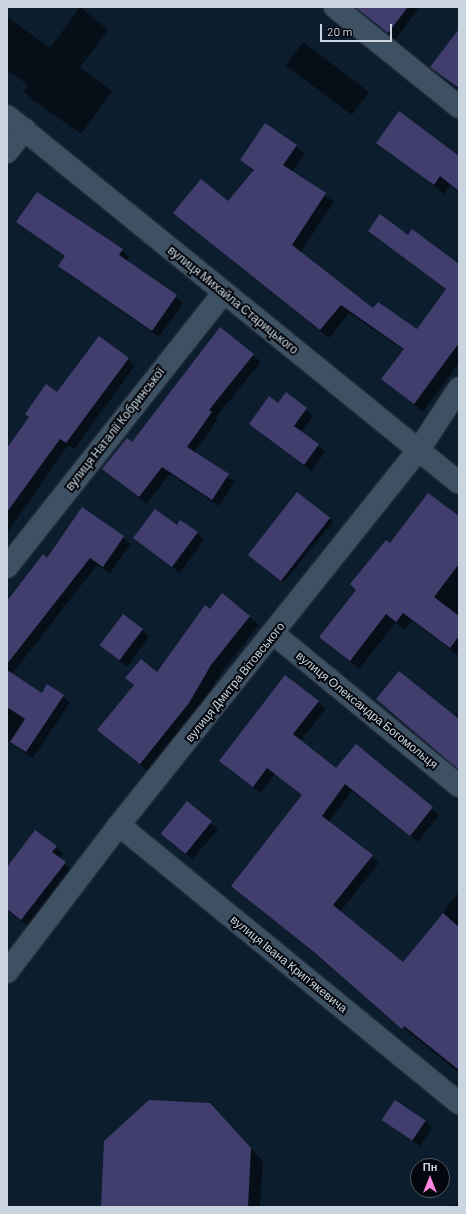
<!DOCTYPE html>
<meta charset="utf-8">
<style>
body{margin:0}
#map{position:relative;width:466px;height:1214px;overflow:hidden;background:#0c1d2d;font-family:Barlow,sans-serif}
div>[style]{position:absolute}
.shadow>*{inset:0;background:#0007;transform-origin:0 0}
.building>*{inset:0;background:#413d6d;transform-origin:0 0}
.roads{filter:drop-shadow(0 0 1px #303845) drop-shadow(0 0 1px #303845)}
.minor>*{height:22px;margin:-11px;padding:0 11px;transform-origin:11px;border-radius:11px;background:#3e5163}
span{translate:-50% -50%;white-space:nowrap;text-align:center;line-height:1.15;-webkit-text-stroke:4px #03070d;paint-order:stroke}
.street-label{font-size:12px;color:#cad5df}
.frame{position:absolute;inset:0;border:8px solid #cad5df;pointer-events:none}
.north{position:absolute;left:410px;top:1158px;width:40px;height:40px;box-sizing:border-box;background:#03070d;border:1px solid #535961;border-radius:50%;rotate:0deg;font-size:11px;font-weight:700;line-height:16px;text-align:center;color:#cad5df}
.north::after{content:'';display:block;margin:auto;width:14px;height:18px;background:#fe86e0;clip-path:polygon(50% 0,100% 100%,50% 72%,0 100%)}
.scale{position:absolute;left:320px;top:24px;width:72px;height:18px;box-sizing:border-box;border:2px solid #cad5df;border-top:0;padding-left:5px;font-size:12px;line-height:14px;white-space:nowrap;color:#cad5df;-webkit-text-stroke:3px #03070d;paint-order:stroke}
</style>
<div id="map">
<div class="shadow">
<div style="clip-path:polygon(80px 7px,108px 30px,80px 67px,112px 91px,81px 134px,33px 100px,24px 91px,28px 85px,7px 70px,7px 17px,50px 48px)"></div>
<div style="clip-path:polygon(358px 7px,420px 7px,395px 40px)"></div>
<div style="clip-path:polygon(459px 30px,459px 89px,432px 67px)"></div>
<div style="left:303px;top:42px;width:83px;height:29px;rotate:37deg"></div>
<div style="clip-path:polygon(378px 142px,459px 157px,459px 192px,450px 185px,444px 194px)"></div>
<div style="clip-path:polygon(296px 146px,305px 154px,292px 172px,334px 202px,300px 253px,374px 310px,417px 331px,447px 290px,369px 231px,409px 236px,459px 265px,459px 363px,423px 412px,383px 378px,404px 350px,349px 313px,329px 338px,174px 213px,228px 202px,254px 171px,242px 160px)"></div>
<div style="clip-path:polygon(18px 222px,122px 250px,129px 257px,126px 261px,183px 303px,159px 337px,66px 272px,59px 265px,65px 257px)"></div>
<div style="clip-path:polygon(221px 329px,261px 362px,216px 417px,218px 419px,194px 453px,235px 482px,219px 506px,170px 474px,146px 504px,111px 475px)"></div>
<div style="clip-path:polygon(128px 359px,135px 366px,74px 449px,68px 445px,7px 533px,7px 450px)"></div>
<div style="clip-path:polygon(286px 394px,313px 416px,301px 432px,325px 452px,311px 471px,250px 423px,279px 404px)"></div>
<div style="clip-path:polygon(82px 508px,131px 544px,110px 573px,97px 565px,12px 674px,42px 694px,63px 696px,70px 703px,33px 758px,7px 741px,7px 604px,47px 559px)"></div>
<div style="clip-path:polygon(329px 518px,333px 522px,283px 583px,251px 558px)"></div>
<div style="clip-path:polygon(459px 519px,459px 656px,412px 621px,405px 630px,396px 622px,359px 669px,320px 637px,357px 590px)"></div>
<div style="clip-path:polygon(197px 533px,204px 540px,180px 573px,134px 538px)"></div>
<div style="clip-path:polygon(222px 594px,259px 625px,220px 674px,198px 712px,149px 772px,99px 730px,134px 686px,126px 678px,157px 673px)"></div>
<div style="clip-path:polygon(142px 630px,149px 637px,127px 667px,102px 646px)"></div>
<div style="clip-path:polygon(286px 676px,326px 709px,300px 741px,336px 769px,356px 745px,439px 815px,418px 842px,352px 791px,329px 822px,379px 863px,340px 912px,403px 963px,459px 892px,459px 1073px,232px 886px,303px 796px,275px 774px,260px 793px,220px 761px)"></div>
<div style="clip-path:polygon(459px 713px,459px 769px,431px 744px)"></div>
<div style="left:188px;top:803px;width:40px;height:40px;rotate:41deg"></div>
<div style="clip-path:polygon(56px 847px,63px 853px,59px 858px,71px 869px,28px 926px,7px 910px,7px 864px)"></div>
<div style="clip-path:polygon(219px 1115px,263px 1161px,260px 1207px,108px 1207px)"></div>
<div style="clip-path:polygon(384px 1120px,425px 1121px,432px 1128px,420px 1146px)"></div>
<div style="clip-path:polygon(459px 1200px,459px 1207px,453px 1207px)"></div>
</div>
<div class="building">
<div style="clip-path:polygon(355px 7px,408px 7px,388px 33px)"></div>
<div style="clip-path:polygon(459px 29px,459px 88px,430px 67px)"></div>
<div style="clip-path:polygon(399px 111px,459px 156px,459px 191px,440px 176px,434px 185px,376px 143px)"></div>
<div style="clip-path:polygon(265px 123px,297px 145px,283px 165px,326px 193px,292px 245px,373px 308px,378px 302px,417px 329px,446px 289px,368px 231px,380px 214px,408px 235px,412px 229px,459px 264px,459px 343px,414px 404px,381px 379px,404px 349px,341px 305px,320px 330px,173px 213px,201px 179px,228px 201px,254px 170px,240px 160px)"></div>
<div style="clip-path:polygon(37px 192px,123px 249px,119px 255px,177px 295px,152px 331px,58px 266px,65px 256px,16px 222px)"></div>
<div style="clip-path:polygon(220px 327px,254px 354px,209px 410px,212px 412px,187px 447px,229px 474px,212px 500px,162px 467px,139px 497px,102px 469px,127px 438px,132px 442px)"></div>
<div style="clip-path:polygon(99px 336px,129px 358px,66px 443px,60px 439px,7px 512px,7px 448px,29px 417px,25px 414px,46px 384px,57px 392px)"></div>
<div style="clip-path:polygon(286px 392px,307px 408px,294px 426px,319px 444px,304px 465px,249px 424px,269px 396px,278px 403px)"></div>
<div style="left:297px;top:492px;width:42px;height:80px;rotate:38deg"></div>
<div style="clip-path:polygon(428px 493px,459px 516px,459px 564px,434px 597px,459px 616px,459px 636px,450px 648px,403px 613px,396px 622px,386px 614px,350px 661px,319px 637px,356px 590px,350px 584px,386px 540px,390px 543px)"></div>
<div style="clip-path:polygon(82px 507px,124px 536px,103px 567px,90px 558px,7px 664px,7px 601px,43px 554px,47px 558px)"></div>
<div style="clip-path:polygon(155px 509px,177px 525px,180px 520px,198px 532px,172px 567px,133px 538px)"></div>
<div style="clip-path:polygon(222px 593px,250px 616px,211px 665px,189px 703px,140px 764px,97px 730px,134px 685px,125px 678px,141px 659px,157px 672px,205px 605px,210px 609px)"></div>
<div style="left:123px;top:614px;width:25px;height:39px;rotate:37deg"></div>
<div style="clip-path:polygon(7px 670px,42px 693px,47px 684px,64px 695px,26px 752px,10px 742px,25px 719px,7px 707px)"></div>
<div style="clip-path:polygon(399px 671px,459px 719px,459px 770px,376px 699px)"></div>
<div style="clip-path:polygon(285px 675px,319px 701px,293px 734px,336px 768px,356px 744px,433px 807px,410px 836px,345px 784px,322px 816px,373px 855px,333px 905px,403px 962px,443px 913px,459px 927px,459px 1070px,404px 1026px,402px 1029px,315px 953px,231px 886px,302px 795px,267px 768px,253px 787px,219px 761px)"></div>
<div style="left:187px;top:801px;width:32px;height:42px;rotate:39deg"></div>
<div style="clip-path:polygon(35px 830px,57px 846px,52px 852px,66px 862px,21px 920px,7px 909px,7px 867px)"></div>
<div style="clip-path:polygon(149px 1100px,210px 1103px,251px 1148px,248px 1207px,101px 1207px,104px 1141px)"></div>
<div style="left:395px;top:1100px;width:37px;height:24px;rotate:34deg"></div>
</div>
<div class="roads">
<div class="minor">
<div style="left:335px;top:7px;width:159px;rotate:38.9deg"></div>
<div style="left:7px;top:116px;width:582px;rotate:39.07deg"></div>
<div style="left:7px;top:152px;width:29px;rotate:-52deg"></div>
<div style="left:7px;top:567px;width:350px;rotate:-51.7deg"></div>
<div style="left:274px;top:634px;width:239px;rotate:39.4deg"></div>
<div style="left:119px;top:825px;width:439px;rotate:39.3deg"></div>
<div style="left:7px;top:972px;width:185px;rotate:-52.7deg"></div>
<div style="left:119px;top:825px;width:479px;rotate:-51.4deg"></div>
<div style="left:418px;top:451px;width:75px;rotate:-56.9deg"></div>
</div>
</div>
<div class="street-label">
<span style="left:233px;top:300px;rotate:39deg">вулиця Михайла Старицького</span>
<span style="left:115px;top:429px;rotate:-52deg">вулиця Наталії Кобринської</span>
<span style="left:235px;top:682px;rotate:-51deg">вулиця Дмитра Вітовського</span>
<span style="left:367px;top:710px;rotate:39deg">вулиця Олександра Богомольця</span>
<span style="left:289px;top:964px;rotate:39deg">вулиця Івана Крипʼякевича</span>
</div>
<div class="frame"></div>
<div class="north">Пн</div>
<div class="scale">20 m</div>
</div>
